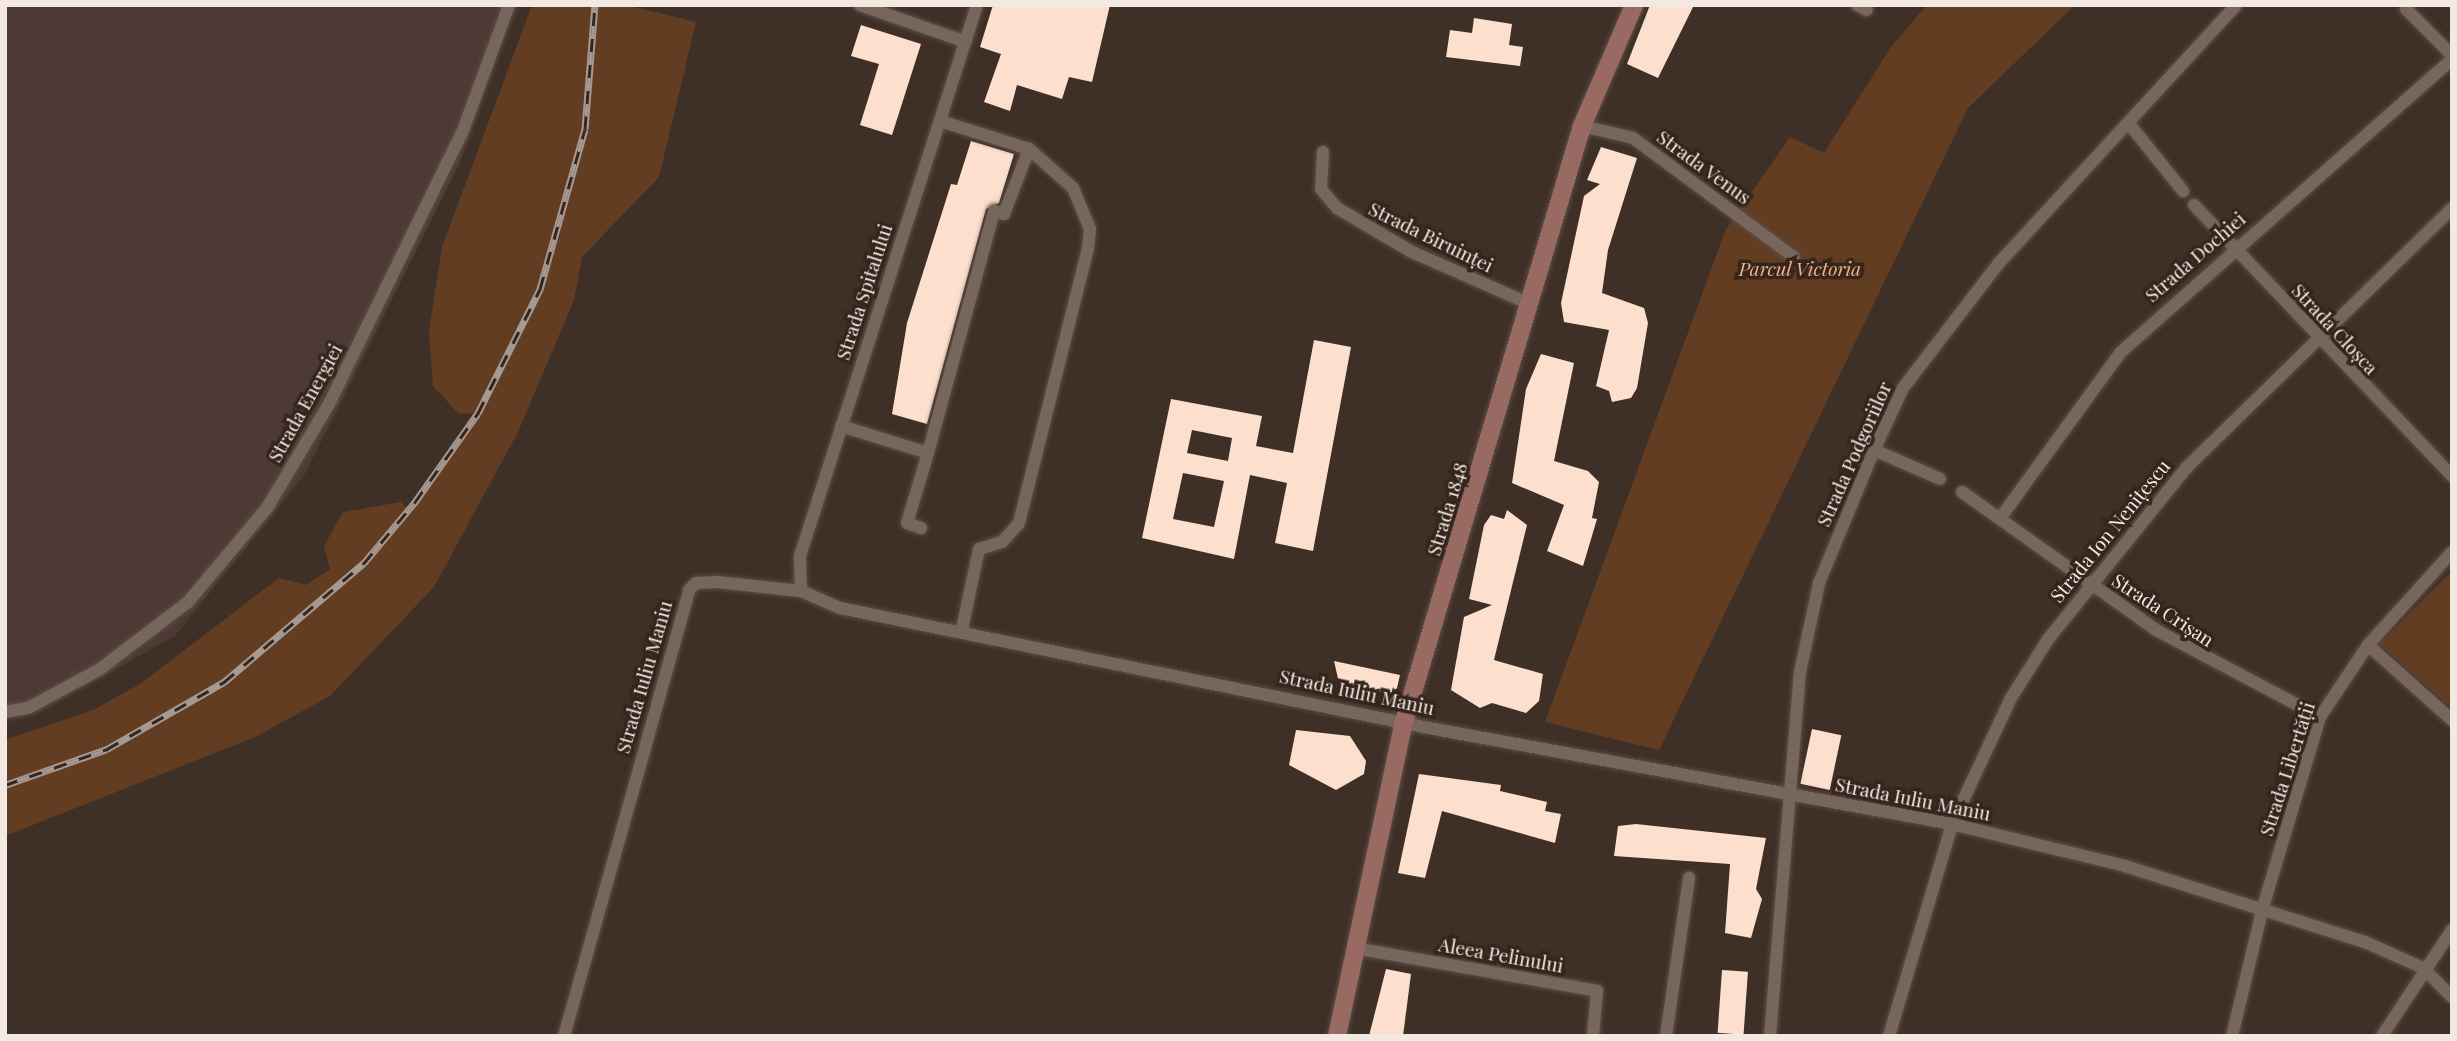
<!DOCTYPE html>
<meta charset="utf-8">
<style>
body{margin:0}
#map{position:relative;width:2457px;height:1041px;overflow:hidden;background:#3f3027;font-family:"Playfair Display",serif}
div>[style]{position:absolute}
.industrial>*{inset:0;background:#4d3a34}
.green>*{inset:0;background:#623d22}
.building>*{inset:0;background:#fcdfcd;transform-origin:0 0}
.roads{filter:drop-shadow(0 0 2px #5b4e46) drop-shadow(0 0 2px #5b4e46)}
.minor>*{height:12px;margin:-6px;padding:0 6px;transform-origin:6px;border-radius:6px;background:#76665b}
.secondary>*{height:18px;margin:-9px;padding:0 9px;transform-origin:9px;border-radius:9px;background:#986a62}
.rail>*{height:7px;margin-top:-3.5px;transform-origin:0;background:repeating-linear-gradient(90deg,#35261d 0 13px,#a59992 0 26px);box-sizing:border-box;border-block:2px solid #a59992}
span{translate:-50% -50%;white-space:nowrap;text-align:center;line-height:1.15;-webkit-text-stroke:7px #35261d;paint-order:stroke}
.street-label{font-size:19px;color:#f3e9e3}
.park-label{font-size:19px;color:#f2af83;font-style:italic}
.frame{position:absolute;inset:0;border:7px solid #f3e9e3;pointer-events:none}
</style>
<div id="map">
<div class="industrial">
<div style="clip-path:polygon(5px 5px,515px 5px,460px 163px,305px 474px,175px 636px,39px 712px,5px 718px)"></div>
</div>
<div class="green">
<div style="clip-path:polygon(532px 5px,627px 5px,696px 22px,659px 177px,582px 257px,574px 300px,518px 432px,434px 587px,330px 696px,255px 737px,5px 836px,5px 740px,93px 710px,140px 684px,279px 578px,306px 585px,330px 569px,324px 546px,343px 512px,401px 502px,408px 510px,464px 437px,478px 413px,459px 414px,433px 386px,429px 331px,442px 247px)"></div>
<div style="clip-path:polygon(1927px 5px,2075px 5px,1968px 108px,1659px 750px,1545px 722px,1726px 229px,1790px 137px,1824px 153px,1891px 47px)"></div>
<div style="clip-path:polygon(2452px 571px,2452px 708px,2379px 644px)"></div>
</div>
<div class="building">
<div style="clip-path:polygon(993px 5px,1110px 5px,1092px 82px,1069px 77px,1062px 99px,1017px 85px,1010px 111px,984px 102px,1001px 54px,980px 47px)"></div>
<div style="clip-path:polygon(1650px 5px,1694px 5px,1658px 78px,1627px 64px)"></div>
<div style="clip-path:polygon(1474px 18px,1512px 24px,1509px 45px,1523px 47px,1520px 66px,1446px 57px,1450px 30px,1472px 33px)"></div>
<div style="clip-path:polygon(861px 25px,921px 44px,892px 135px,860px 125px,879px 64px,851px 56px)"></div>
<div style="clip-path:polygon(971px 141px,1014px 154px,999px 203px,986px 209px,927px 424px,892px 414px,907px 323px,951px 184px,957px 185px)"></div>
<div style="clip-path:polygon(1601px 147px,1637px 158px,1608px 250px,1602px 293px,1644px 308px,1648px 323px,1637px 388px,1631px 398px,1612px 402px,1609px 391px,1596px 386px,1609px 330px,1564px 322px,1561px 303px,1584px 196px,1600px 184px,1587px 180px)"></div>
<div style="clip-path:polygon(evenodd,1314px 340px,1351px 347px,1313px 551px,1275px 543px,1287px 483px,1250px 475px,1234px 559px,1142px 538px,1171px 399px,1262px 416px,1256px 446px,1293px 453px,1314px 340px,1192px 430px,1232px 438px,1228px 461px,1187px 453px,1192px 430px,1314px 340px,1183px 473px,1224px 481px,1214px 527px,1173px 519px,1183px 473px)"></div>
<div style="clip-path:polygon(1541px 354px,1574px 363px,1554px 461px,1588px 471px,1599px 482px,1592px 518px,1597px 519px,1583px 566px,1547px 551px,1564px 505px,1512px 483px,1526px 389px)"></div>
<div style="clip-path:polygon(1507px 510px,1527px 525px,1494px 660px,1543px 674px,1539px 701px,1526px 713px,1492px 703px,1480px 708px,1451px 690px,1464px 617px,1492px 605px,1469px 599px,1484px 525px,1491px 515px,1504px 519px)"></div>
<div style="clip-path:polygon(1334px 661px,1400px 675px,1397px 688px,1389px 694px,1339px 683px)"></div>
<div style="left:1812px;top:729px;width:30px;height:56px;rotate:12deg"></div>
<div style="clip-path:polygon(1296px 730px,1350px 736px,1366px 761px,1364px 774px,1336px 790px,1289px 765px)"></div>
<div style="clip-path:polygon(1419px 774px,1501px 785px,1500px 791px,1547px 802px,1545px 811px,1561px 814px,1555px 843px,1442px 811px,1425px 878px,1398px 873px)"></div>
<div style="clip-path:polygon(1636px 824px,1766px 838px,1756px 889px,1762px 899px,1751px 938px,1725px 933px,1730px 864px,1614px 856px,1618px 826px)"></div>
<div style="clip-path:polygon(1386px 969px,1411px 974px,1403px 1036px,1369px 1036px)"></div>
<div style="left:1722px;top:970px;width:26px;height:63px;rotate:4deg"></div>
</div>
<div class="roads">
<div class="minor">
<div style="left:860px;top:5px;width:112px;rotate:19.2deg"></div>
<div style="left:1857px;top:5px;width:11px;rotate:27deg"></div>
<div style="left:2406px;top:9px;width:65px;rotate:45deg"></div>
<div style="left:2130px;top:125px;width:85px;rotate:51.2deg"></div>
<div style="left:1582px;top:126px;width:52px;rotate:13.2deg"></div>
<div style="left:1633px;top:138px;width:200px;rotate:36.5deg"></div>
<div style="left:1323px;top:152px;width:37px;rotate:93deg"></div>
<div style="left:1321px;top:189px;width:25px;rotate:50deg"></div>
<div style="left:1337px;top:208px;width:87px;rotate:30.4deg"></div>
<div style="left:1412px;top:252px;width:129px;rotate:23.8deg"></div>
<div style="left:2194px;top:205px;width:374px;rotate:46.4deg"></div>
<div style="left:841px;top:426px;width:91px;rotate:17.2deg"></div>
<div style="left:928px;top:453px;width:73px;rotate:106.7deg"></div>
<div style="left:907px;top:523px;width:15px;rotate:20deg"></div>
<div style="left:1874px;top:450px;width:72px;rotate:23.7deg"></div>
<div style="left:928px;top:453px;width:251px;rotate:-74.7deg"></div>
<div style="left:994px;top:211px;width:10px;rotate:17deg"></div>
<div style="left:1004px;top:214px;width:70px;rotate:-69deg"></div>
<div style="left:1029px;top:149px;width:93px;rotate:-162.5deg"></div>
<div style="left:1962px;top:492px;width:238px;rotate:35.4deg"></div>
<div style="left:2156px;top:630px;width:186px;rotate:27.9deg"></div>
<div style="left:2001px;top:517px;width:204px;rotate:-54deg"></div>
<div style="left:2121px;top:352px;width:442px;rotate:-41.5deg"></div>
<div style="left:801px;top:591px;width:35px;rotate:-92deg"></div>
<div style="left:800px;top:556px;width:579px;rotate:-72.19deg"></div>
<div style="left:962px;top:629px;width:82px;rotate:-78deg"></div>
<div style="left:979px;top:549px;width:24px;rotate:-17deg"></div>
<div style="left:1002px;top:542px;width:25px;rotate:-48deg"></div>
<div style="left:1019px;top:523px;width:284px;rotate:-75.9deg"></div>
<div style="left:1088px;top:248px;width:19px;rotate:-84deg"></div>
<div style="left:1090px;top:229px;width:44px;rotate:-112.5deg"></div>
<div style="left:1073px;top:188px;width:59px;rotate:-138.4deg"></div>
<div style="left:2368px;top:645px;width:113px;rotate:41.8deg"></div>
<div style="left:5px;top:712px;width:23px;rotate:-10deg"></div>
<div style="left:28px;top:708px;width:82px;rotate:-28.4deg"></div>
<div style="left:100px;top:669px;width:111px;rotate:-37.3deg"></div>
<div style="left:188px;top:602px;width:123px;rotate:-50deg"></div>
<div style="left:267px;top:508px;width:121px;rotate:-59.2deg"></div>
<div style="left:329px;top:404px;width:302px;rotate:-63.9deg"></div>
<div style="left:462px;top:133px;width:136px;rotate:-69.8deg"></div>
<div style="left:1354px;top:948px;width:247px;rotate:10deg"></div>
<div style="left:1597px;top:991px;width:45px;rotate:95.1deg"></div>
<div style="left:564px;top:1036px;width:463px;rotate:-74.3deg"></div>
<div style="left:689px;top:590px;width:10px;rotate:-45deg"></div>
<div style="left:696px;top:583px;width:21px;rotate:-3deg"></div>
<div style="left:717px;top:582px;width:84px;rotate:6.1deg"></div>
<div style="left:801px;top:591px;width:43px;rotate:23.6deg"></div>
<div style="left:840px;top:608px;width:601px;rotate:11.52deg"></div>
<div style="left:1429px;top:728px;width:532px;rotate:10.4deg"></div>
<div style="left:1952px;top:824px;width:178px;rotate:13.6deg"></div>
<div style="left:2125px;top:866px;width:252px;rotate:17.6deg"></div>
<div style="left:2365px;top:942px;width:64px;rotate:24.1deg"></div>
<div style="left:2423px;top:968px;width:41px;rotate:45deg"></div>
<div style="left:1666px;top:1036px;width:160px;rotate:-81.7deg"></div>
<div style="left:1770px;top:1036px;width:365px;rotate:-85.3deg"></div>
<div style="left:1800px;top:672px;width:91px;rotate:-77.9deg"></div>
<div style="left:1819px;top:583px;width:144px;rotate:-67.5deg"></div>
<div style="left:1874px;top:450px;width:68px;rotate:-64.9deg"></div>
<div style="left:1903px;top:388px;width:158px;rotate:-52.5deg"></div>
<div style="left:1999px;top:263px;width:350px;rotate:-47.4deg"></div>
<div style="left:1889px;top:1036px;width:221px;rotate:-73.4deg"></div>
<div style="left:1952px;top:824px;width:139px;rotate:-64.9deg"></div>
<div style="left:2011px;top:698px;width:71px;rotate:-57.7deg"></div>
<div style="left:2049px;top:638px;width:218px;rotate:-51.1deg"></div>
<div style="left:2186px;top:468px;width:372px;rotate:-44.3deg"></div>
<div style="left:2232px;top:1036px;width:133px;rotate:-76.5deg"></div>
<div style="left:2263px;top:907px;width:198px;rotate:-73.3deg"></div>
<div style="left:2320px;top:717px;width:87px;rotate:-56.3deg"></div>
<div style="left:2368px;top:645px;width:125px;rotate:-47.9deg"></div>
<div style="left:2382px;top:1036px;width:127px;rotate:-56.6deg"></div>
</div>
<div class="secondary">
<div style="left:1337px;top:1036px;width:321px;rotate:-78deg"></div>
<div style="left:1404px;top:722px;width:622px;rotate:-73.37deg"></div>
<div style="left:1582px;top:126px;width:132px;rotate:-66.7deg"></div>
</div>
</div>
<div class="rail">
<div style="left:5px;top:785px;width:108px;rotate:-19.4deg"></div>
<div style="left:107px;top:749px;width:135px;rotate:-29.8deg"></div>
<div style="left:224px;top:682px;width:184px;rotate:-40.4deg"></div>
<div style="left:364px;top:563px;width:80px;rotate:-50.1deg"></div>
<div style="left:415px;top:502px;width:109px;rotate:-54.7deg"></div>
<div style="left:478px;top:413px;width:139px;rotate:-63.4deg"></div>
<div style="left:540px;top:289px;width:166px;rotate:-74.3deg"></div>
<div style="left:585px;top:129px;width:124px;rotate:-85.4deg"></div>
</div>
<div class="street-label">
<span style="left:1704px;top:167px;rotate:36deg">Strada Venus</span>
<span style="left:1431px;top:237px;rotate:26deg">Strada Biruinței</span>
<span style="left:2195px;top:257px;rotate:-41deg">Strada Dochiei</span>
<span style="left:864px;top:292px;rotate:-72deg">Strada Spitalului</span>
<span style="left:2335px;top:329px;rotate:47deg">Strada Cloșca</span>
<span style="left:305px;top:403px;rotate:-61deg">Strada Energiei</span>
<span style="left:1854px;top:454px;rotate:-66deg">Strada Podgoriilor</span>
<span style="left:1447px;top:509px;rotate:-73deg">Strada 1848</span>
<span style="left:2110px;top:531px;rotate:-51deg">Strada Ion Nenițescu</span>
<span style="left:2163px;top:610px;rotate:33deg">Strada Crișan</span>
<span style="left:644px;top:677px;rotate:-74deg">Strada Iuliu Maniu</span>
<span style="left:1357px;top:692px;rotate:12deg">Strada Iuliu Maniu</span>
<span style="left:2287px;top:769px;rotate:-72deg">Strada Libertății</span>
<span style="left:1913px;top:799px;rotate:11deg">Strada Iuliu Maniu</span>
<span style="left:1501px;top:955px;rotate:10deg">Aleea Pelinului</span>
</div>
<div class="park-label">
<span style="left:1800px;top:269px">Parcul Victoria</span>
</div>
<div class="frame"></div>
</div>
